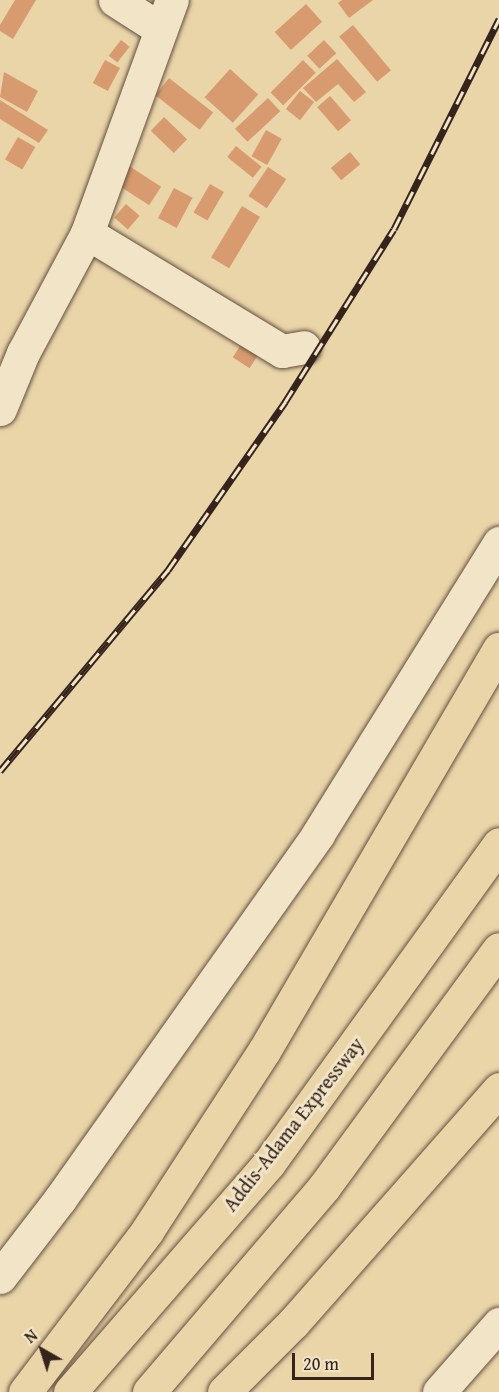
<!DOCTYPE html>
<style>
body{margin:0}
#map{position:relative;width:499px;height:1392px;overflow:hidden;background:#ead5a9;font-family:"Gentium Book Plus",serif}
div>[style]{position:absolute}
.building>*{inset:0;background:#d79b6f;transform-origin:0 0}
.roads{filter:drop-shadow(0 0 2px #63503f) drop-shadow(0 0 2px #63503f)}
.minor>*{height:33px;margin:-16.5px;padding:0 16.5px;transform-origin:16.5px;border-radius:16.5px;background:#f1e4c7}
.tertiary>*{height:33px;margin:-16.5px;padding:0 16.5px;transform-origin:16.5px;border-radius:16.5px;background:#f1e4c7}
.motorway>*{height:33px;margin:-16.5px;padding:0 16.5px;transform-origin:16.5px;border-radius:16.5px;background:#ead5a9}
.rail>*{height:7px;margin-top:-3.5px;transform-origin:0;background:repeating-linear-gradient(90deg,#f1e4c7 0 14px,#36231c 0 28px);box-sizing:border-box;border-block:2px solid #36231c}
span{translate:-50% -50%;white-space:nowrap;text-align:center;line-height:1.15;-webkit-text-stroke:6px #f1e4c7;paint-order:stroke}
.street-label{font-size:20px;color:#36231c}
.north{position:absolute;left:12px;top:1320px;width:60px;height:60px;-webkit-text-stroke:4px #f1e4c7;paint-order:stroke;rotate:321deg;font-size:16px;font-weight:700;line-height:24px;text-align:center;color:#36231c}
.north::after{content:'';display:block;margin:auto;width:21px;height:27px;background:#36231c;clip-path:polygon(50% 0,100% 100%,50% 72%,0 100%)}
.scale{position:absolute;left:292px;top:1353px;width:82px;height:27px;box-sizing:border-box;border:3px solid #36231c;border-top:0;padding-left:8px;font-size:18px;line-height:21px;white-space:nowrap;color:#36231c;-webkit-text-stroke:4px #f1e4c7;paint-order:stroke}
</style>
<div id="map">
<div class="building">
<div style="clip-path:polygon(15px 0,36px 0,13px 39px,0 31px,0 25px)"></div>
<div style="clip-path:polygon(342px 0,373px 0,349px 18px,338px 3px)"></div>
<div style="left:306px;top:4px;width:24px;height:42px;rotate:48deg"></div>
<div style="left:353px;top:25px;width:59px;height:18px;rotate:50deg"></div>
<div style="left:121px;top:40px;width:11px;height:20px;rotate:38deg"></div>
<div style="left:324px;top:40px;width:18px;height:23px;rotate:47deg"></div>
<div style="clip-path:polygon(337px 59px,366px 92px,354px 102px,338px 84px,316px 102px,303px 88px)"></div>
<div style="left:105px;top:60px;width:17px;height:26px;rotate:28deg"></div>
<div style="left:303px;top:60px;width:18px;height:46px;rotate:45deg"></div>
<div style="left:230px;top:69px;width:38px;height:38px;rotate:42deg"></div>
<div style="clip-path:polygon(4px 72px,38px 91px,27px 112px,0 97px)"></div>
<div style="left:169px;top:78px;width:56px;height:22px;rotate:38deg"></div>
<div style="left:300px;top:91px;width:18px;height:23px;rotate:38deg"></div>
<div style="left:330px;top:96px;width:32px;height:17px;rotate:49deg"></div>
<div style="left:268px;top:98px;width:18px;height:45px;rotate:47deg"></div>
<div style="clip-path:polygon(0 100px,48px 130px,39px 143px,0 119px)"></div>
<div style="left:164px;top:117px;width:32px;height:19px;rotate:44deg"></div>
<div style="left:266px;top:130px;width:18px;height:30px;rotate:29deg"></div>
<div style="left:18px;top:137px;width:20px;height:26px;rotate:30deg"></div>
<div style="left:236px;top:146px;width:33px;height:14px;rotate:39deg"></div>
<div style="left:350px;top:152px;width:16px;height:25px;rotate:50deg"></div>
<div style="left:120px;top:160px;width:49px;height:22px;rotate:33deg"></div>
<div style="left:268px;top:167px;width:22px;height:35px;rotate:34deg"></div>
<div style="left:210px;top:184px;width:16px;height:33px;rotate:30deg"></div>
<div style="left:174px;top:188px;width:21px;height:34px;rotate:28deg"></div>
<div style="left:126px;top:204px;width:18px;height:18px;rotate:41deg"></div>
<div style="left:242px;top:206px;width:21px;height:60px;rotate:31deg"></div>
<div style="left:242px;top:343px;width:20px;height:17px;rotate:33deg"></div>
</div>
<div class="roads">
<div class="minor">
<div style="left:115px;top:0;width:52px;rotate:32.5deg"></div>
<div style="left:87px;top:233px;width:228px;rotate:31.2deg"></div>
<div style="left:282px;top:351px;width:22px;rotate:-10deg"></div>
<div style="left:0;top:409px;width:61px;rotate:-67.7deg"></div>
<div style="left:23px;top:353px;width:136px;rotate:-61.9deg"></div>
<div style="left:87px;top:233px;width:248px;rotate:-70deg"></div>
</div>
<div class="tertiary">
<div style="left:0;top:1277px;width:98px;rotate:-52.4deg"></div>
<div style="left:60px;top:1199px;width:447px;rotate:-54.7deg"></div>
<div style="left:318px;top:834px;width:343px;rotate:-58.1deg"></div>
<div style="left:439px;top:1392px;width:91px;rotate:-48.6deg"></div>
</div>
<div class="motorway">
<div style="left:25px;top:1392px;width:202px;rotate:-52.8deg"></div>
<div style="left:147px;top:1231px;width:215px;rotate:-57deg"></div>
<div style="left:264px;top:1051px;width:466px;rotate:-59.7deg"></div>
<div style="left:70px;top:1392px;width:303px;rotate:-49deg"></div>
<div style="left:269px;top:1163px;width:393px;rotate:-54.2deg"></div>
<div style="left:149px;top:1392px;width:270px;rotate:-49.5deg"></div>
<div style="left:324px;top:1187px;width:295px;rotate:-53.7deg"></div>
<div style="left:224px;top:1392px;width:98px;rotate:-45deg"></div>
<div style="left:293px;top:1323px;width:312px;rotate:-48.6deg"></div>
</div>
</div>
<div class="rail">
<div style="left:0;top:771px;width:262px;rotate:-50.1deg"></div>
<div style="left:168px;top:570px;width:205px;rotate:-55.1deg"></div>
<div style="left:285px;top:402px;width:204px;rotate:-57.8deg"></div>
<div style="left:394px;top:229px;width:235px;rotate:-63.4deg"></div>
</div>
<div class="street-label">
<span style="left:293px;top:1124px;rotate:-52deg">Addis-Adama Expressway</span>
</div>
<div class="north">N</div>
<div class="scale">20 m</div>
</div>
